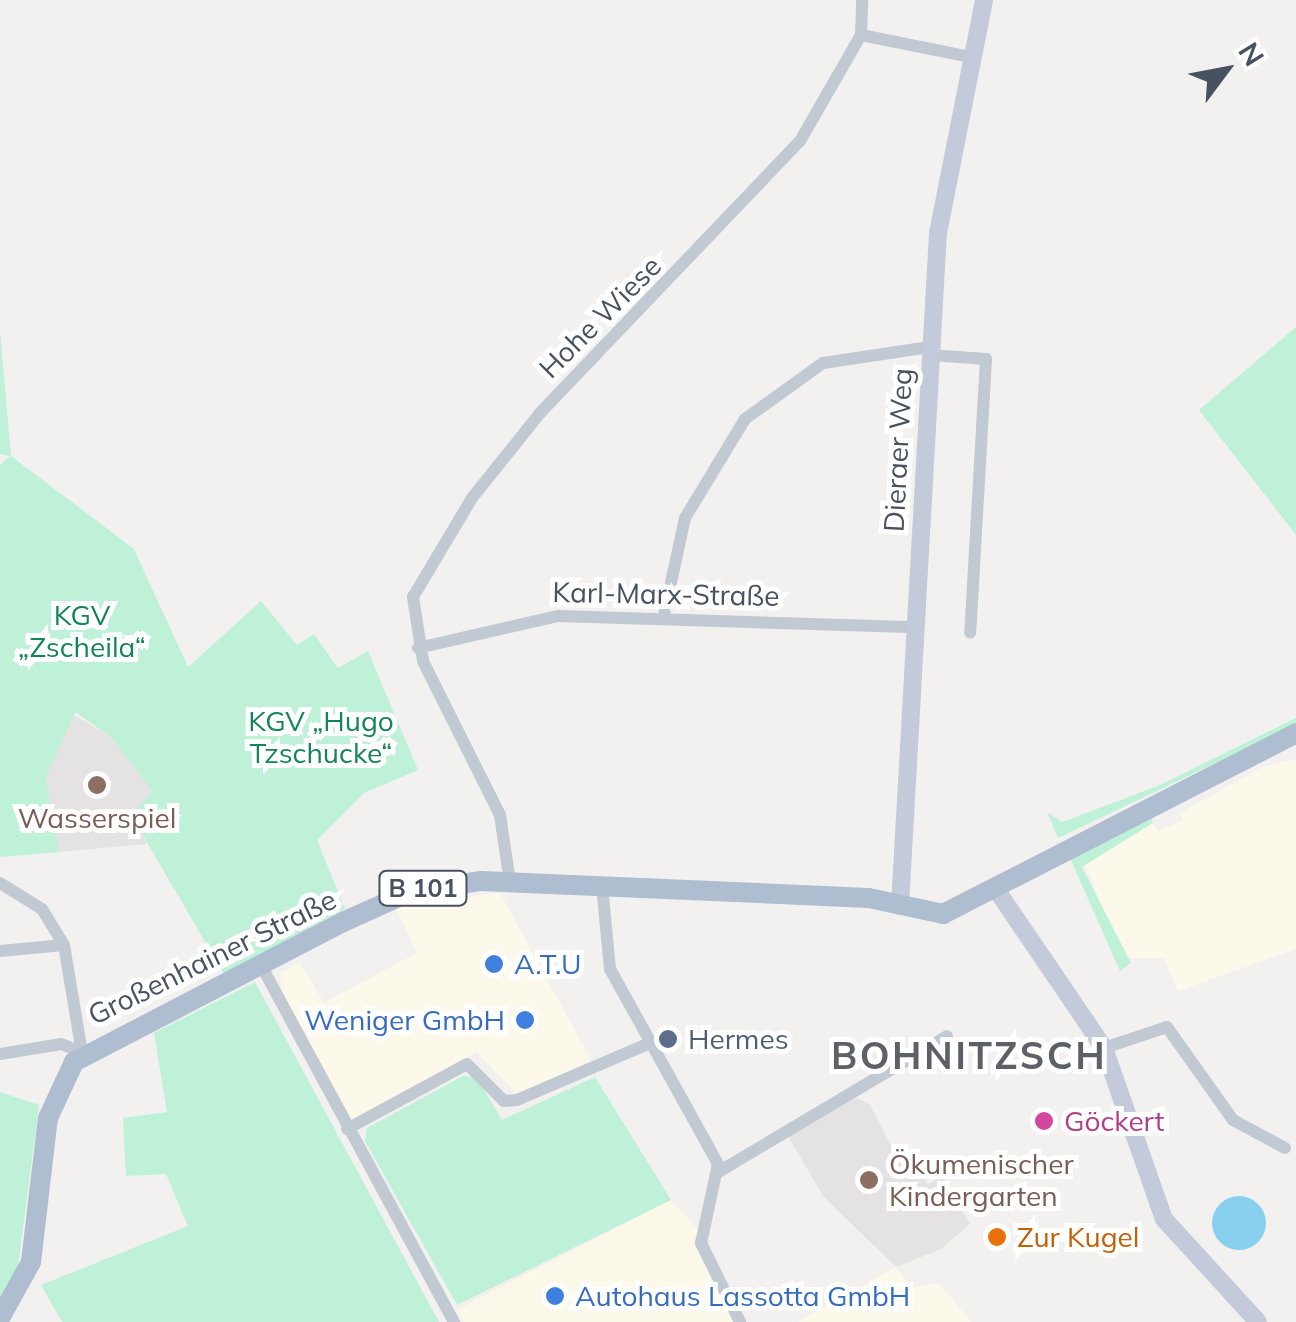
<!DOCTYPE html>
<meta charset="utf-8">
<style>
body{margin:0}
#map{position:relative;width:1296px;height:1322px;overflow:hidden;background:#f3f1f0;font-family:Mulish,sans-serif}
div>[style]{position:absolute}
.commercial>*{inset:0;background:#fdf9ea}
.education>*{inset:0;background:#e4e2e2}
.green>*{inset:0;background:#bef1d7}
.water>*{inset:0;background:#89d0f0}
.round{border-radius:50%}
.minor>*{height:12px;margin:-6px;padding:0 6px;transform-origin:6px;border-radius:6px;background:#c1c9d3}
.secondary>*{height:18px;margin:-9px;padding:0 9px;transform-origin:9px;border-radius:9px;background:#c3cbda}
.primary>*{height:20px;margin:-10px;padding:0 10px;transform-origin:10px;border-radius:10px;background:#afbdd0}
.dots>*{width:28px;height:28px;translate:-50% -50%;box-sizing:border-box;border:5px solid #fff;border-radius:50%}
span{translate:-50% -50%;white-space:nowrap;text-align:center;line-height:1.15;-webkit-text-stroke:10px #fff;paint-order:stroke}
.shield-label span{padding:2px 8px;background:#fff;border:2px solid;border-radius:8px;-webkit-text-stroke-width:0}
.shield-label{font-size:25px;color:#47515f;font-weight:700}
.street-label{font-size:28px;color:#47515f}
.park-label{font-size:28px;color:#138558}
.education-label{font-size:28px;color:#785e54}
.left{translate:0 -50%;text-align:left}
.shop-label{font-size:28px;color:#366cbe}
.right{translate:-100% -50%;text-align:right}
.service-label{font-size:28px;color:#4e5e75}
.hotel-label{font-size:28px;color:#b23c85}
.food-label{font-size:28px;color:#c56008}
.district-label{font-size:38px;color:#5d6066;font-weight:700;letter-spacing:2.5px}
.north{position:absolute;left:1176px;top:20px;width:100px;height:100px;-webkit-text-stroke:8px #fff;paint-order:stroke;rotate:58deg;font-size:28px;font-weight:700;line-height:40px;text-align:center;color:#47515f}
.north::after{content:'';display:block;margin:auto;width:35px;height:45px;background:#47515f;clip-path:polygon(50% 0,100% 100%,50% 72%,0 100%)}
</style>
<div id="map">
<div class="commercial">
<div style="clip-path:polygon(1296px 759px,1296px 949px,1178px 991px,1164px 958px,1123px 958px,1083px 859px,1153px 823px,1158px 831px,1183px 820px,1180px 813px,1265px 766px)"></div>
<div style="clip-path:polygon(500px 893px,591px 1060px,518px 1095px,477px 1052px,347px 1122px,282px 1000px,280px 973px,299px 962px,324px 1003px,417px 953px,395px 906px)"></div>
<div style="clip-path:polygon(671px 1200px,698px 1230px,693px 1243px,734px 1322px,464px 1322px,457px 1310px)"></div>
<div style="clip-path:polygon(896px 1267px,911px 1288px,939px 1283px,971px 1322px,798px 1322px)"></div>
</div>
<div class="education">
<div style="clip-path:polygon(69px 712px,111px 737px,152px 791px,131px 815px,147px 844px,59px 852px,46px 778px)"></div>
<div style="clip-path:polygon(853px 1096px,870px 1105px,899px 1162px,911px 1159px,928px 1184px,943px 1176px,970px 1224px,941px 1249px,896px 1267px,823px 1196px,788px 1136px)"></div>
</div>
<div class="green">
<div style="clip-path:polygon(1296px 327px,1296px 535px,1199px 410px)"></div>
<div style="clip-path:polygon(0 330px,11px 456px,134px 549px,188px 667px,261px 601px,297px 645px,314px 634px,338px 668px,368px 651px,418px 770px,364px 793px,317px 840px,345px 909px,225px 976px,131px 815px,152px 791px,111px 737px,75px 712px,46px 778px,59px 852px,0 857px,0 465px,10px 456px,0 454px)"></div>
<div style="clip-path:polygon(1296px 718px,1296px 725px,1058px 838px,1047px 812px,1062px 822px,1160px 785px)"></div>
<div style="clip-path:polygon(1150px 815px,1153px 823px,1082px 867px,1131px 963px,1120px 971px,1070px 858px)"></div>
<div style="clip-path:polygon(255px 982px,439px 1322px,62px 1322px,41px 1285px,188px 1226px,166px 1174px,126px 1176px,123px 1118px,167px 1112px,154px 1033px)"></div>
<div style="clip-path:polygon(463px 1076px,477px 1078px,502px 1120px,595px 1077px,671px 1200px,457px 1305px,365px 1141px,367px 1128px)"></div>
<div style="clip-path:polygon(0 1092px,39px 1105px,17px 1275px,0 1306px)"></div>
</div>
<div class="water">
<div class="round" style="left:1212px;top:1196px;width:54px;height:54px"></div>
</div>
<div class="minor">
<div style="left:861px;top:35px;width:116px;rotate:11.4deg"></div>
<div style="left:930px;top:355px;width:56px;rotate:4.1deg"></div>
<div style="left:986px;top:359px;width:274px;rotate:93.3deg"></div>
<div style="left:664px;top:615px;width:99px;rotate:-77.8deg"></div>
<div style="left:685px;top:518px;width:116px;rotate:-58.8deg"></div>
<div style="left:745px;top:419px;width:96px;rotate:-35.7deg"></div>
<div style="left:823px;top:363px;width:108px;rotate:-8.5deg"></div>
<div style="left:418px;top:648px;width:144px;rotate:-12.9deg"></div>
<div style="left:558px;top:616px;width:358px;rotate:1.8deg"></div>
<div style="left:510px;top:882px;width:68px;rotate:-98.5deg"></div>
<div style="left:500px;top:815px;width:172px;rotate:-116.6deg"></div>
<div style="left:423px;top:661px;width:65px;rotate:-98.9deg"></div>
<div style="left:413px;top:597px;width:115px;rotate:-59.2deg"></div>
<div style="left:472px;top:498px;width:109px;rotate:-51.3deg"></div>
<div style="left:540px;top:413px;width:376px;rotate:-46.3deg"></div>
<div style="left:800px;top:141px;width:122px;rotate:-60.1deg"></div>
<div style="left:861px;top:35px;width:35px;rotate:-88deg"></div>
<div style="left:0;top:883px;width:49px;rotate:31.8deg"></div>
<div style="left:42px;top:909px;width:42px;rotate:58.6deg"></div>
<div style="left:64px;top:945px;width:109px;rotate:80.5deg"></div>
<div style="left:602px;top:886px;width:83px;rotate:84.5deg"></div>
<div style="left:610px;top:969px;width:223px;rotate:61deg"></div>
<div style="left:718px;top:1164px;width:81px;rotate:102.1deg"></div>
<div style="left:701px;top:1243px;width:88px;rotate:63.7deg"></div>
<div style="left:0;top:951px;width:64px;rotate:-5.4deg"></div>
<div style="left:262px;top:967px;width:404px;rotate:61.6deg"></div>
<div style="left:1104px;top:1048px;width:66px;rotate:-18.4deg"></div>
<div style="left:1167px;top:1027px;width:114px;rotate:54.6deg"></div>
<div style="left:1233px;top:1120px;width:59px;rotate:28.3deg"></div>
<div style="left:0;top:1054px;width:62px;rotate:-9.3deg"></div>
<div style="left:61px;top:1044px;width:22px;rotate:21deg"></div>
<div style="left:347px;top:1129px;width:136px;rotate:-28.4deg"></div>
<div style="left:467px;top:1064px;width:52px;rotate:45deg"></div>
<div style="left:504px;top:1101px;width:13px;rotate:-4deg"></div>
<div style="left:517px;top:1100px;width:145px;rotate:-23.2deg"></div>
<div style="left:720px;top:1171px;width:264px;rotate:-30.7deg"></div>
</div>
<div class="secondary">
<div style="left:998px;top:892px;width:189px;rotate:55.8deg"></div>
<div style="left:1104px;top:1048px;width:181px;rotate:70.7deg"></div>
<div style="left:1164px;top:1219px;width:139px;rotate:47.6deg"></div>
<div style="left:900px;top:906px;width:674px;rotate:-86.77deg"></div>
<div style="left:938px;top:233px;width:237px;rotate:-78.8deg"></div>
</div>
<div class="primary">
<div style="left:0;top:1318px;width:64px;rotate:-61deg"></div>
<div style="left:31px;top:1262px;width:145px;rotate:-83.3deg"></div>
<div style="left:48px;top:1118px;width:62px;rotate:-65.1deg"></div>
<div style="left:74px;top:1062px;width:303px;rotate:-27.5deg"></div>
<div style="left:343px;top:922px;width:73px;rotate:-24.1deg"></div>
<div style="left:410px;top:892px;width:72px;rotate:-8.8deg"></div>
<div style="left:481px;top:881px;width:388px;rotate:2.5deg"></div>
<div style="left:869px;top:898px;width:76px;rotate:12.2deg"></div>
<div style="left:943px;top:914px;width:397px;rotate:-27.1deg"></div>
</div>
<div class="dots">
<div style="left:97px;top:785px;background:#8d6e63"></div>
<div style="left:494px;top:964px;background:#3f7fe0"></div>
<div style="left:525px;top:1020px;background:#3f7fe0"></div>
<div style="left:668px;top:1039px;background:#5c6f8a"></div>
<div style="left:1044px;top:1121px;background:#d1479c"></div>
<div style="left:869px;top:1180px;background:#8d6e63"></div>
<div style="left:997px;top:1237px;background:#e8710a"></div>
<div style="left:555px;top:1296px;background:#3f7fe0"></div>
</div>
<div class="shield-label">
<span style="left:423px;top:888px">B 101</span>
</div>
<div class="street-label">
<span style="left:600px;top:317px;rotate:-45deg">Hohe Wiese</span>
<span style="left:898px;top:450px;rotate:-87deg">Dieraer Weg</span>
<span style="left:666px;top:594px;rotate:1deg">Karl-Marx-Straße</span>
<span style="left:212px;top:957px;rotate:-26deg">Großenhainer Straße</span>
</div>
<div class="park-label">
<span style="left:82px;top:631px">KGV<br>„Zscheila“</span>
<span style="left:321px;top:737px">KGV „Hugo<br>Tzschucke“</span>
</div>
<div class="education-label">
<span style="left:97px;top:818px">Wasserspiel</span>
<span class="left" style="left:889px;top:1180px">Ökumenischer<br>Kindergarten</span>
</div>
<div class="shop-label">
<span class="left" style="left:514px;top:964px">A.T.U</span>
<span class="right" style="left:505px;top:1020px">Weniger GmbH</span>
<span class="left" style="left:575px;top:1296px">Autohaus Lassotta GmbH</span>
</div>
<div class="service-label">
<span class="left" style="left:688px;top:1039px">Hermes</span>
</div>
<div class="hotel-label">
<span class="left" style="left:1064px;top:1121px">Göckert</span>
</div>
<div class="food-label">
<span class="left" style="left:1017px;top:1237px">Zur Kugel</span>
</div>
<div class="district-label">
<span style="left:969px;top:1056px">BOHNITZSCH</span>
</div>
<div class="north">N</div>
</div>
